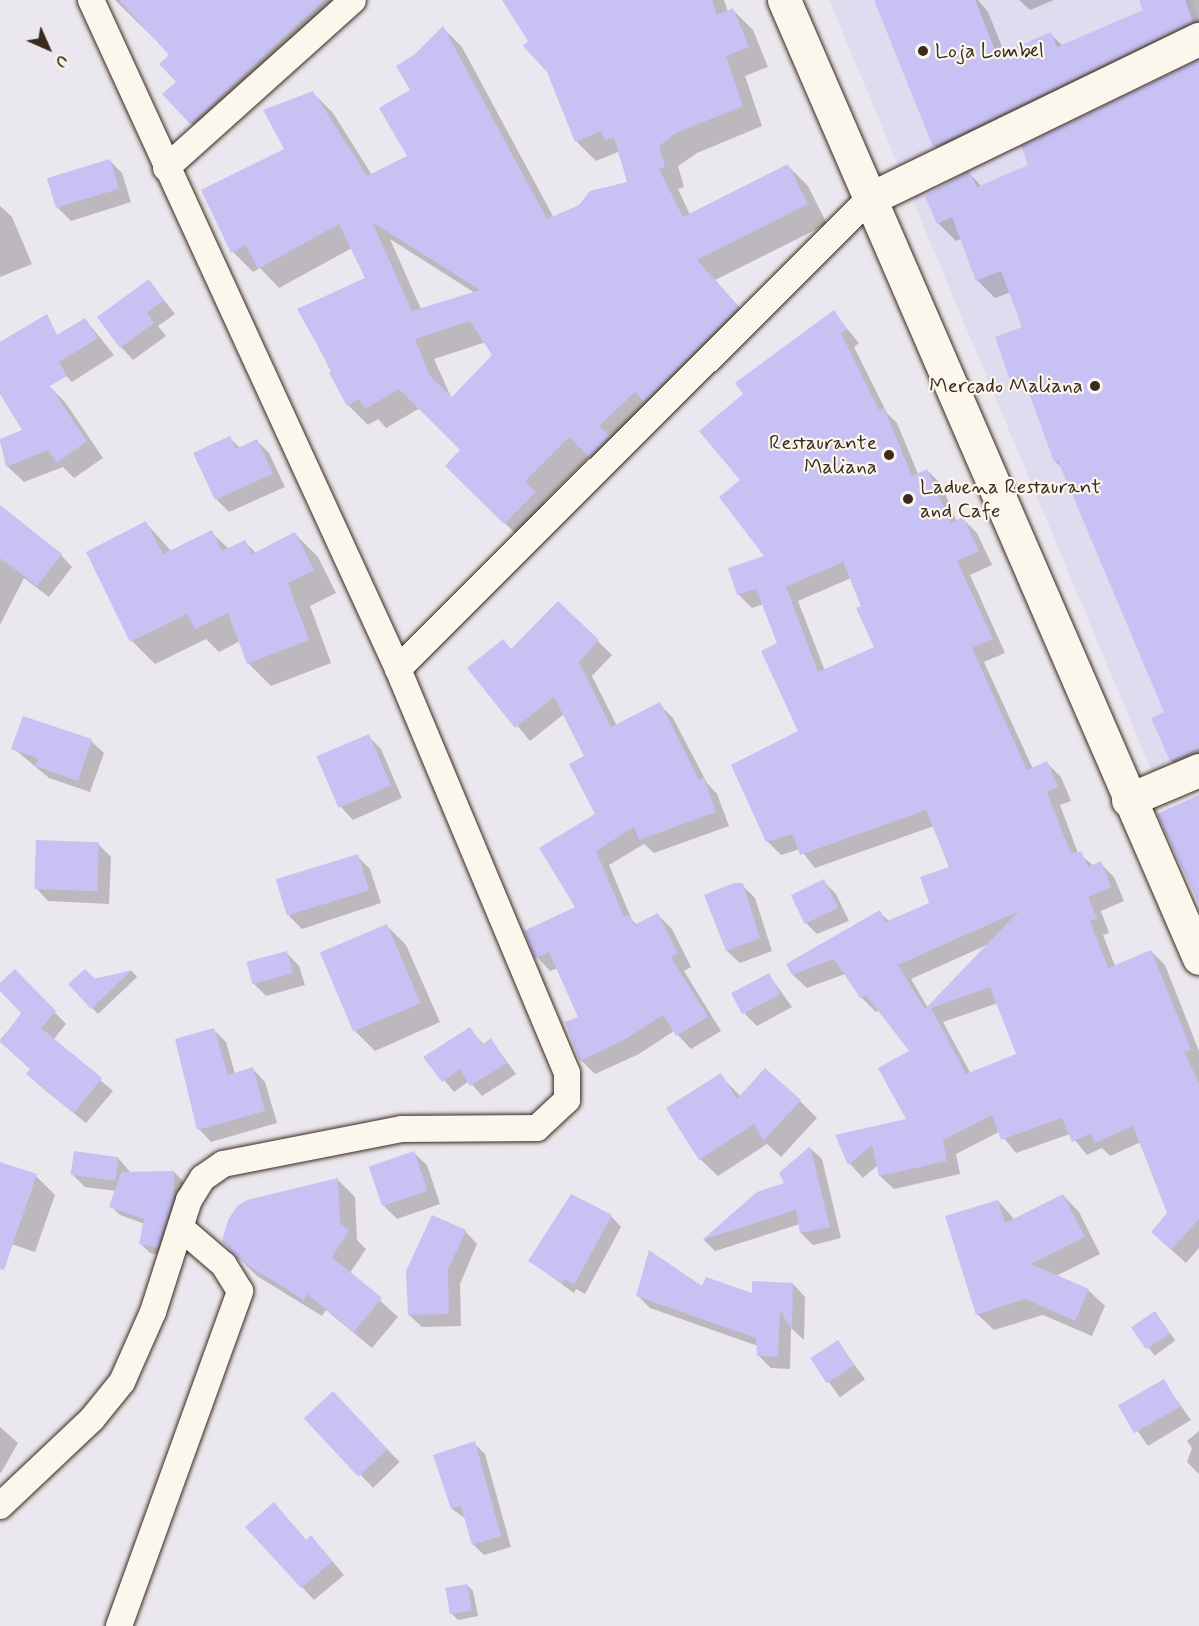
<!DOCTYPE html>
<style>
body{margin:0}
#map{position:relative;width:1199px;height:1626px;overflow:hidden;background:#ebe7ee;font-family:Mynerve,sans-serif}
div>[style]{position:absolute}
.built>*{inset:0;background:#e0dcf0}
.shadow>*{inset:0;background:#0003;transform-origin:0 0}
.building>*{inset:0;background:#c7c1f4;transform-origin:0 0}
.roads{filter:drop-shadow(0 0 2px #3b2a1e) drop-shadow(0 0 2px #3b2a1e)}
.street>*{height:26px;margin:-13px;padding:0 13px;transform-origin:13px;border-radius:13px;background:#fbf7ec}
.secondary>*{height:33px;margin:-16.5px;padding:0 16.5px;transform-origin:16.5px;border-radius:16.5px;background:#fbf7ec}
.dots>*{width:16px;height:16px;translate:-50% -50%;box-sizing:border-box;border:3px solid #fbf7ec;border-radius:50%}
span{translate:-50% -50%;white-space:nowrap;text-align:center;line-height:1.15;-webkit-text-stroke:4.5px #fbf7ec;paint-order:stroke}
.poi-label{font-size:21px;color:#3b2a1e}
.left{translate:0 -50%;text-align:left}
.right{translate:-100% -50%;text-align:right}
.north{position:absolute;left:18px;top:18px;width:60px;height:60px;-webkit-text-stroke:4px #fbf7ec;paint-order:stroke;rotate:135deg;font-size:16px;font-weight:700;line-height:24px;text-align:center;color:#3b2a1e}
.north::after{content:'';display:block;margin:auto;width:21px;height:27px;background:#3b2a1e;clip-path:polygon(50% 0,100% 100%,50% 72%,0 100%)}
</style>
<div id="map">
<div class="built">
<div style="clip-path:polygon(829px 0,1191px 0,1199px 20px,1199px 752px,1152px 772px)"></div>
</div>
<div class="shadow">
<div style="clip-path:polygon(115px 0,362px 0,204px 136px,191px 123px,171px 55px)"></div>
<div style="clip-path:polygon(evenodd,504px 0,724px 0,728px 12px,733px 10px,753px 30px,768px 67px,745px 76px,762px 126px,697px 153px,678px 166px,684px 187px,678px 189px,690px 215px,788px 166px,808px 186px,827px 224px,715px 280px,758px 328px,665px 421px,656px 412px,618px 447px,629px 457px,610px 476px,590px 456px,544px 502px,555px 513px,525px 543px,447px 466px,462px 450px,420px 408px,386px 428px,378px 419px,368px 425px,348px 405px,300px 310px,367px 279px,352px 248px,279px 288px,260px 268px,253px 272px,233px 252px,313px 93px,333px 113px,372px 175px,409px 157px,416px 56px,443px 28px,462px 47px,554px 218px,629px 183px,618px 152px,596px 161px,576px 141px,548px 71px,504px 0,390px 239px,475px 293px,421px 309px,390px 239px,504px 0,486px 342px,494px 355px,452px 399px,434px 359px,486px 342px)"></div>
<div style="clip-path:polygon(877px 0,978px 0,988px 12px,1005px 54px,1050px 34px,1063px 46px,1145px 11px,1141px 0,1199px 0,1199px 41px,950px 161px,935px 146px)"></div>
<div style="clip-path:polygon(1019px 0,1054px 0,1030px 10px)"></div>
<div style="clip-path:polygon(1199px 62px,1199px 773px,1189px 778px,1171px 760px,1166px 713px,1062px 468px,1055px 461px,1032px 396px,1012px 379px,1024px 328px,1011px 292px,995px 298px,977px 280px,961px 239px,956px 241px,938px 223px,969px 173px,982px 187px,1030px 166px)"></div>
<div style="clip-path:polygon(109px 160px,122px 173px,131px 202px,71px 221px,58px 208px)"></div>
<div style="clip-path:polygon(0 206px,12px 217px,32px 264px,0 277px)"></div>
<div style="clip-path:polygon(149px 281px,175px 314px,158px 326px,166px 336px,133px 360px,121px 347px)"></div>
<div style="clip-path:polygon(evenodd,833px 312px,859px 343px,854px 347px,887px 413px,897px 423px,918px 474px,927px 470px,941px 484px,957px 522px,963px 519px,977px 533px,992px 565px,970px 575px,1005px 653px,984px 662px,1033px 769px,1047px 763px,1061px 777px,1071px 801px,1060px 805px,1078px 853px,1094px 866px,1100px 863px,1114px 877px,1124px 901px,1101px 911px,1109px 933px,1103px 935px,1115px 966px,1151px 951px,1165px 965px,1199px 1051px,1199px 1248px,1186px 1263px,1166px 1245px,1169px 1213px,1141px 1142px,1110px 1156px,1102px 1148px,1087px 1155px,1070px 1134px,1016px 1153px,999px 1132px,956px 1154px,960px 1174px,894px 1189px,880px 1176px,878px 1165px,863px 1178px,850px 1164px,837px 1136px,908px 1120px,911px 1051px,879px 1010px,876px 1012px,862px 998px,845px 974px,807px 988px,793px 975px,879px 912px,890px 922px,930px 904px,951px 868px,934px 826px,815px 868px,800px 849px,781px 855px,767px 841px,800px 732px,779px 644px,764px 604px,752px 608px,738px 594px,767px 557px,742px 480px,745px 394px,833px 312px,851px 578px,876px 647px,825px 671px,798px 601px,851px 578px,833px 312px,989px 944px,928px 1008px,911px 979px,989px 944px,833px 312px,998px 1003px,1017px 1055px,971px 1074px,943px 1022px,998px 1003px)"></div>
<div style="clip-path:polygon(85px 319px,114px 355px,72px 382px,55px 365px)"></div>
<div style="clip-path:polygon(4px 341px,65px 402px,103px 458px,74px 478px,63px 467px,24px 482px,7px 466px,0 441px,24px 431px,0 391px,0 344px)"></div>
<div style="clip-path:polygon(230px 438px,240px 448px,257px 441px,269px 453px,285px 487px,229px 512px,216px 499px)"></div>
<div style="clip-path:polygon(0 518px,61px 555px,72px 567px,49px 597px,24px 578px,0 625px)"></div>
<div style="clip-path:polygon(146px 523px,172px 552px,211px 532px,229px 549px,244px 541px,256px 553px,295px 534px,318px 557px,336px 593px,310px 606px,331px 663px,271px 686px,248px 663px,240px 641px,219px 652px,206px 639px,155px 664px,132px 641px)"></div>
<div style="clip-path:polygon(558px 603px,612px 655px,592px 676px,617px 726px,659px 704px,673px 718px,707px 783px,717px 794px,729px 826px,654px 853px,644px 844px,609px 865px,632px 920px,637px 925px,658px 915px,672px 929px,691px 967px,684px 971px,721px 1031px,691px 1049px,674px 1031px,639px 1054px,595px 1074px,581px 1060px,580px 1017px,558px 968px,550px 971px,537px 957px,526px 932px,577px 908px,597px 814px,586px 757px,564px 714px,530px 741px,469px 668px,503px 641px,512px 650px)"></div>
<div style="clip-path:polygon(368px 736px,381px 749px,402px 798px,353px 820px,341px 807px)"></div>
<div style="clip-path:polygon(91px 741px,104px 753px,90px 792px,49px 778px,13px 748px)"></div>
<div style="clip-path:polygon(98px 844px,111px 857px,109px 904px,48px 901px,36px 888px)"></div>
<div style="clip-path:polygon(357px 856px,370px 869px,381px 903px,302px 929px,289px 916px)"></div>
<div style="clip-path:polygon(823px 881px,836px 894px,849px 921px,817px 934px,804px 921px)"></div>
<div style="clip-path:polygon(742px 885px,755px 898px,772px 951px,740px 963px,727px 951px)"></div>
<div style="clip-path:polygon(387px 926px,406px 945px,440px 1022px,375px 1051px,356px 1032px)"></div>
<div style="clip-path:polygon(287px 953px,299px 966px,305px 985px,266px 996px,253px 983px)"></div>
<div style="clip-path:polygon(15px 971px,66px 1024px,53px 1040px,113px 1091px,86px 1123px,40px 1086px,28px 1074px,32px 1070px,0 1040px,23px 1013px,0 989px)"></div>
<div style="clip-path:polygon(132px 971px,137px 977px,98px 1014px,70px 984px)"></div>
<div style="clip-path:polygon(769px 975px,792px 1007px,757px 1026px,745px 1014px)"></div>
<div style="clip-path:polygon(213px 1029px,226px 1042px,235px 1074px,253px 1069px,265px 1082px,277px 1123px,211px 1142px,199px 1129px)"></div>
<div style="clip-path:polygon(470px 1029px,484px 1045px,491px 1040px,516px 1074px,482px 1096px,469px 1081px,454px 1092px,425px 1057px)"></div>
<div style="clip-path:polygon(720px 1075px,741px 1097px,800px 1101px,817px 1118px,781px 1157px,767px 1144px,718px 1176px,700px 1159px)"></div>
<div style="clip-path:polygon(810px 1148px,822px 1159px,841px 1238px,813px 1245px,801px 1233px,800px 1224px,715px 1251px,704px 1240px,758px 1193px,786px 1184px)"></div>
<div style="clip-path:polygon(414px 1153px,427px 1165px,440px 1204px,397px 1219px,384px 1206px)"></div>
<div style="clip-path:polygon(118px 1158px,131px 1173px,174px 1172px,183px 1181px,183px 1207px,167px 1256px,150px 1253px,141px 1244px,145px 1224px,120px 1215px,111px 1206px,116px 1191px,85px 1187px,72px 1174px)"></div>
<div style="clip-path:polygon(0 1164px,36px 1176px,55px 1195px,35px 1252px,0 1240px)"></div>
<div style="clip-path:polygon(338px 1180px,355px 1197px,357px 1240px,366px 1249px,350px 1273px,398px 1317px,372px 1348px,326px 1310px,322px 1316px,257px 1276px,239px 1258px)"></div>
<div style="clip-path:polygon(1063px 1195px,1079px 1212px,1100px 1254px,1056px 1276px,1088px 1290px,1105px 1306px,1092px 1336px,1043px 1315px,994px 1330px,977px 1314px,998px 1201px,1015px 1220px)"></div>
<div style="clip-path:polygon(611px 1216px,621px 1227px,585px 1294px,576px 1289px,574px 1293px,530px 1261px)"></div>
<div style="clip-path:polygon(465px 1231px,477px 1244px,460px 1284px,461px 1326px,422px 1327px,409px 1315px)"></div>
<div style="clip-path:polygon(793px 1284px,805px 1297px,804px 1340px,791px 1328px,790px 1369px,771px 1368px,758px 1355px,758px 1346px,650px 1308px,637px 1295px,703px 1288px,753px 1295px)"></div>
<div style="left:1155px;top:1313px;width:34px;height:26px;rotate:53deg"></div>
<div style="left:838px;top:1342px;width:46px;height:31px;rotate:54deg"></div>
<div style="clip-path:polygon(1163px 1381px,1191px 1420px,1148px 1446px,1120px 1406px)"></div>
<div style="left:333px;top:1393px;width:96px;height:37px;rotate:46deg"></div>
<div style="clip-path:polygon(0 1427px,18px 1443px,1px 1473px,0 1472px)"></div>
<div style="clip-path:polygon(1199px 1431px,1199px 1474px,1187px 1462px,1192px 1448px,1187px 1441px)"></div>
<div style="clip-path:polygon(474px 1443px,485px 1454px,511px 1547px,484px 1555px,473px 1544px,466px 1519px,452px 1509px)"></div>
<div style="clip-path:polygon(286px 1517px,307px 1541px,311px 1537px,323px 1550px,344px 1575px,314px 1600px,302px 1587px)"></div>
<div style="clip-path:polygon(467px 1585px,473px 1591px,478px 1616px,458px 1620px,452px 1614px)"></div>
</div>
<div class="building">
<div style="clip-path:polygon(119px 0,324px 0,190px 124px,162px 94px,176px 82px,159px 64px,169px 55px)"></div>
<div style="clip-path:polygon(evenodd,502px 0,712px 0,717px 15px,733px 8px,749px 47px,726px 56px,743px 106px,676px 133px,659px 146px,665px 167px,659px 169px,683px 217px,788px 164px,808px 204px,697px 260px,739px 307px,644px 402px,635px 392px,599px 426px,610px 436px,589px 457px,569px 437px,525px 481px,536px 492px,504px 524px,445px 466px,460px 450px,399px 389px,365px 409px,359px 399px,347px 406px,329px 373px,332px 371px,297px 309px,365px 278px,339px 224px,258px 269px,246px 245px,231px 253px,201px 190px,284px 149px,263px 110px,313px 91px,367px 176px,407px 156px,379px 108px,410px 90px,396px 66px,415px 54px,443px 26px,547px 219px,579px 205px,590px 191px,627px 182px,614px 137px,605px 140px,601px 131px,575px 142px,547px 72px,523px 46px,528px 41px,502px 0,372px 222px,480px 290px,412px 311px,372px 222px,502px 0,470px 321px,492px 355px,452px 397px,430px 376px,415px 339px,470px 321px)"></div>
<div style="clip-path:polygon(874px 0,975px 0,997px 55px,1051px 32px,1057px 47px,1143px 10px,1139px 0,1185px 0,1193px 22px,933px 147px)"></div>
<div style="clip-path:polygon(1199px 60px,1199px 748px,1170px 761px,1151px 718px,1164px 712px,1058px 461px,1054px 462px,1023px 376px,1010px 380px,995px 337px,1022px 327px,1001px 271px,976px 281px,952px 217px,937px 224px,925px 196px,969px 171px,977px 187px,1028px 165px,1021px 146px)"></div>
<div style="left:110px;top:159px;width:31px;height:66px;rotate:73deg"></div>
<div style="clip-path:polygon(149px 279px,164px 300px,147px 313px,154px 323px,120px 348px,97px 317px)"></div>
<div style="clip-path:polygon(evenodd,834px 310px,847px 329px,841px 333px,879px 410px,884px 408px,912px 476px,927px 469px,951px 523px,963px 517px,979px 551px,957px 561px,993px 639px,972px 648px,1027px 770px,1047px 761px,1058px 787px,1047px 792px,1071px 854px,1081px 851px,1088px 867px,1101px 861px,1111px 887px,1088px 897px,1097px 919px,1090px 921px,1108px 968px,1151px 950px,1191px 1049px,1184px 1052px,1199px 1083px,1199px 1219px,1171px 1250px,1151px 1232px,1167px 1213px,1133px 1126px,1095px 1143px,1091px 1133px,1072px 1142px,1062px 1118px,1001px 1140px,992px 1115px,943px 1140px,947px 1161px,879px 1176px,872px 1145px,848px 1165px,835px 1135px,906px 1119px,878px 1068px,909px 1051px,866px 995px,861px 999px,834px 959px,792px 975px,786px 964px,880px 910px,885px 922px,929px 903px,920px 877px,949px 867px,926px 810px,800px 855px,793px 834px,766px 842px,731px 765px,798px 731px,761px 651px,777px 643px,756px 589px,737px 595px,728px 568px,764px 556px,719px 497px,740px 480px,699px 431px,743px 394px,735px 383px,834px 310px,843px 562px,861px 606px,856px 608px,874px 647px,818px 672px,786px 587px,843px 562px,834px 310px,1019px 911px,925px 1009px,898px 965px,1019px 911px,834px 310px,990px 987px,1016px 1054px,966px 1074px,931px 1008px,990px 987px)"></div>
<div style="clip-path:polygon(47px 314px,57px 335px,85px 318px,98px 338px,59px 362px,67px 376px,50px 386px,87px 441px,57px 463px,48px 450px,6px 467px,0 439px,22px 430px,0 394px,0 342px)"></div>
<div style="clip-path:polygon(230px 436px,236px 449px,257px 439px,273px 474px,215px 500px,193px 453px)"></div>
<div style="clip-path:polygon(0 505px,62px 554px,37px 586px,0 558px)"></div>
<div style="clip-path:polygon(146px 521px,163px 554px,212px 530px,222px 551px,245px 540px,252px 554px,295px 532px,314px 570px,288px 583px,309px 640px,247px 664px,228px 613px,195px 629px,187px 614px,130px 642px,86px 552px)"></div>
<div style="clip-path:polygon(558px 601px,599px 640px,579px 662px,611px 727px,660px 702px,699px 780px,704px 778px,716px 812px,639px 840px,634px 827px,596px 851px,624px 917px,629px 915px,634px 925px,658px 913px,678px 953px,671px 957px,708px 1017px,676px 1036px,663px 1015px,624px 1040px,580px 1061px,565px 1022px,578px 1017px,549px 952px,535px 958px,524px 931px,575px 907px,539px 848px,595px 814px,569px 764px,584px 756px,554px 697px,515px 728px,467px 668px,503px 639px,511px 649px)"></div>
<div style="clip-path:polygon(23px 716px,92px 739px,78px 781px,35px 766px,38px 758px,11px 749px)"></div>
<div style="left:369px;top:734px;width:56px;height:57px;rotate:67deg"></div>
<div style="clip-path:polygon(1199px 795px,1199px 904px,1157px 814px)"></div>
<div style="left:36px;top:840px;width:63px;height:49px;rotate:2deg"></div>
<div style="left:358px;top:854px;width:38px;height:86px;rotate:73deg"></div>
<div style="left:824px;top:879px;width:32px;height:37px;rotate:64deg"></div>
<div style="clip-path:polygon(734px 883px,743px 883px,760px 938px,726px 951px,704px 895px)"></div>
<div style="left:387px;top:924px;width:86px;height:73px;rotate:67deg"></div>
<div style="left:287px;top:951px;width:23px;height:42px;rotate:75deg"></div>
<div style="clip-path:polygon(15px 969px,56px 1011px,41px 1028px,102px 1078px,74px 1113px,26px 1074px,30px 1069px,0 1042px,21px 1013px,0 991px,0 983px)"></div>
<div style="clip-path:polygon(85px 969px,95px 979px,132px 970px,91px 1009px,68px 984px)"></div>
<div style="left:769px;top:973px;width:24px;height:43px;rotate:62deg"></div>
<div style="clip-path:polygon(470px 1027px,482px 1045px,491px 1038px,507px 1063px,470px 1086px,460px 1069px,442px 1082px,423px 1057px)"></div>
<div style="clip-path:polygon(214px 1028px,228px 1075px,253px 1067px,265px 1111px,197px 1130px,175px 1039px)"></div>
<div style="clip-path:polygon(765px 1068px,801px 1100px,763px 1141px,754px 1124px,699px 1160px,666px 1108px,721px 1073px,737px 1099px)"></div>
<div style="clip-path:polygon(810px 1146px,830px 1227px,800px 1233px,796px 1210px,702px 1240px,757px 1192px,784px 1183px,779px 1173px)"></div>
<div style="left:74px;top:1151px;width:45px;height:24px;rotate:8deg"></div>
<div style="left:414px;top:1151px;width:42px;height:48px;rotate:71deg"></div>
<div style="clip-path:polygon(0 1162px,37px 1174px,4px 1270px,0 1269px)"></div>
<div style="clip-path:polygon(174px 1171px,174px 1197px,158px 1248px,139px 1244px,144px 1219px,109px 1207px,121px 1172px)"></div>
<div style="clip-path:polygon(338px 1178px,340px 1223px,349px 1230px,332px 1257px,382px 1298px,354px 1332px,307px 1294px,304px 1300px,238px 1259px,222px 1241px,228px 1220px,237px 1206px,247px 1200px)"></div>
<div style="clip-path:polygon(571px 1194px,612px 1215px,574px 1285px,565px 1279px,562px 1283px,528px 1261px)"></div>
<div style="clip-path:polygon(1063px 1194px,1085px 1237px,1031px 1264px,1089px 1289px,1075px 1321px,1025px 1299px,976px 1315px,945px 1216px,998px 1200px,1005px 1223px)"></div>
<div style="clip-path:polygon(432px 1215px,466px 1230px,448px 1270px,449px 1314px,408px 1315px,406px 1271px)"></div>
<div style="clip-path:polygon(649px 1250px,702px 1286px,706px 1277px,752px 1293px,752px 1281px,793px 1283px,792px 1330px,780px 1311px,778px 1357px,757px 1356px,756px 1338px,636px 1296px)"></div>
<div style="left:1155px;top:1311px;width:27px;height:29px;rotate:56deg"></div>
<div style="left:838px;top:1340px;width:30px;height:33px;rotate:57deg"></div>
<div style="left:1164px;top:1379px;width:32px;height:53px;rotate:60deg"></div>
<div style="left:333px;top:1391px;width:80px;height:40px;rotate:47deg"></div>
<div style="clip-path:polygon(475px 1441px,501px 1536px,472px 1545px,461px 1506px,451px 1509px,433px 1455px)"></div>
<div style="clip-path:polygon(274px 1502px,306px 1540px,311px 1535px,332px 1562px,301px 1588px,245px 1527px)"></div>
<div style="left:467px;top:1584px;width:27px;height:22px;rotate:80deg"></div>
</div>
<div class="roads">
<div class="street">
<div style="left:91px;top:0;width:736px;rotate:65.35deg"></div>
<div style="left:166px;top:168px;width:251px;rotate:-41.9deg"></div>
<div style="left:0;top:1506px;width:127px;rotate:-43.4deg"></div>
<div style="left:92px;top:1419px;width:48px;rotate:-51deg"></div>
<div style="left:122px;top:1382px;width:77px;rotate:-66.1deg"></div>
<div style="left:153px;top:1312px;width:118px;rotate:-72.2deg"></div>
<div style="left:189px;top:1200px;width:26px;rotate:-58deg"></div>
<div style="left:203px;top:1178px;width:24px;rotate:-35deg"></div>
<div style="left:223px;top:1164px;width:182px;rotate:-11.1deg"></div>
<div style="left:402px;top:1129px;width:135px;rotate:-0.4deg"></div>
<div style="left:537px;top:1128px;width:41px;rotate:-43deg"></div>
<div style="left:567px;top:1100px;width:27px;rotate:-90deg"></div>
<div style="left:567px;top:1073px;width:438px;rotate:-112.7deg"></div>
<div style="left:398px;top:669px;width:665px;rotate:-44.94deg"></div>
<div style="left:119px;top:1626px;width:356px;rotate:-70.1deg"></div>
<div style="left:240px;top:1291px;width:31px;rotate:-122deg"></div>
<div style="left:224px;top:1265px;width:55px;rotate:-139.4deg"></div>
</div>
<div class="secondary">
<div style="left:784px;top:0;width:1044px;rotate:66.58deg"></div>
<div style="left:869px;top:199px;width:367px;rotate:-25.9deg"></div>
<div style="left:1128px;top:800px;width:77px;rotate:-22.9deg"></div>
</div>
</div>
<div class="dots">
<div style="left:923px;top:51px;background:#3b2a1e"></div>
<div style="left:1095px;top:386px;background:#3b2a1e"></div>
<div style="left:889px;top:455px;background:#3b2a1e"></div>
<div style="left:908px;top:499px;background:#3b2a1e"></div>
</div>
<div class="poi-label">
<span class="left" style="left:935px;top:51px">Loja Lombel</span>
<span class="right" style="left:1083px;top:386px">Mercado Maliana</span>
<span class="right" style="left:877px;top:455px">Restaurante<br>Maliana</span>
<span class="left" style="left:920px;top:499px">Laduena Restaurant<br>and Cafe</span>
</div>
<div class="north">U</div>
</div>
